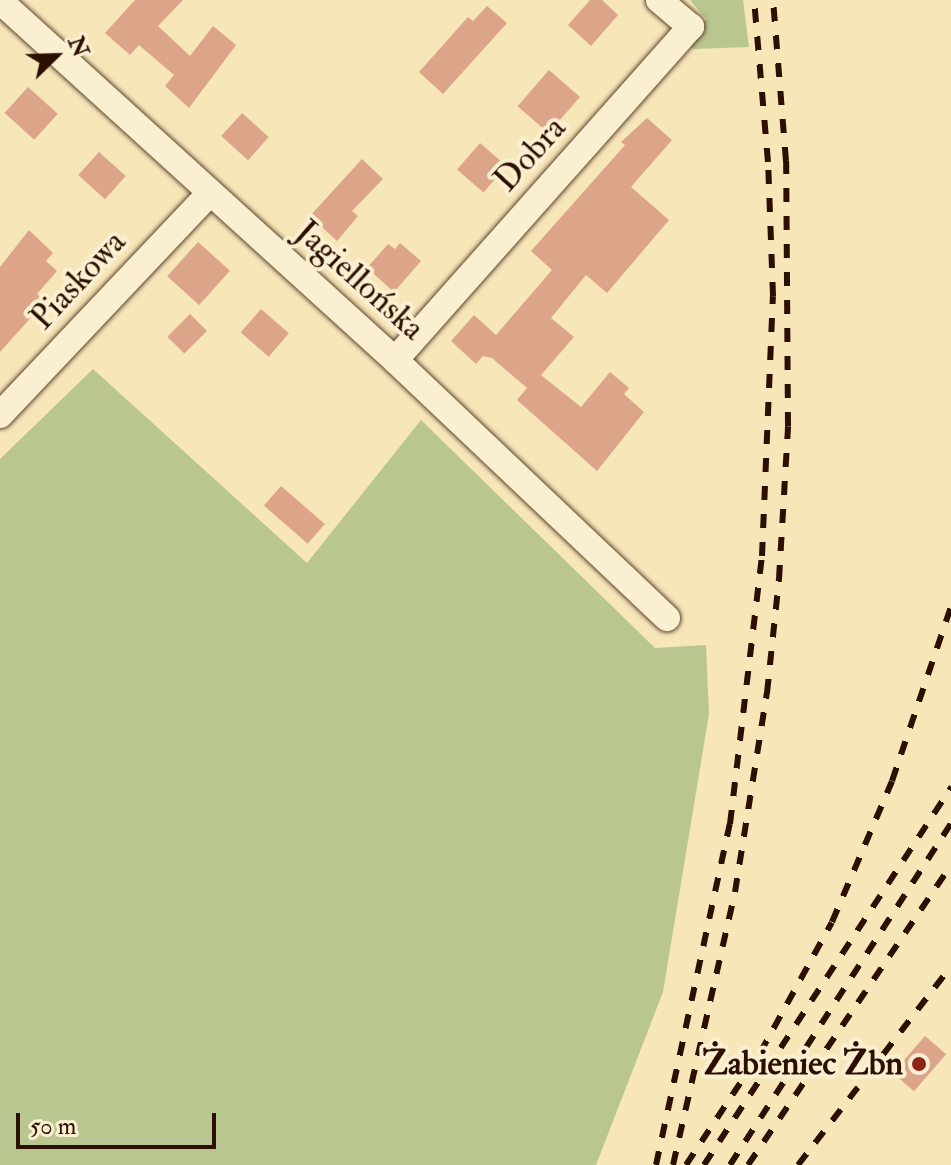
<!DOCTYPE html>
<meta charset="utf-8">
<style>
body{margin:0}
#map{position:relative;width:951px;height:1165px;overflow:hidden;background:#f7e6b8;font-family:"IM FELL Double Pica",serif}
div>[style]{position:absolute}
.green>*{inset:0;background:#bac690}
.building>*{inset:0;background:#dca488;transform-origin:0 0}
.roads{filter:drop-shadow(0 0 2px #5e452e) drop-shadow(0 0 2px #5e452e)}
.street>*{height:26px;margin:-13px;padding:0 13px;transform-origin:13px;border-radius:13px;background:#faefd1}
.rail>*{height:6px;margin-top:-3px;transform-origin:0;background:repeating-linear-gradient(90deg,#2b0f00 0 14px,transparent 0 28px)}
.dots>*{width:22px;height:22px;translate:-50% -50%;box-sizing:border-box;border:4px solid #faefd1;border-radius:50%}
span{translate:-50% -50%;white-space:nowrap;text-align:center;line-height:1.15;-webkit-text-stroke:8px #faefd1;paint-order:stroke}
.street-label{font-size:34px;color:#2b0f00}
.poi-label{font-size:34px;color:#2b0f00;font-weight:700}
.right{translate:-100% -50%;text-align:right}
.north{position:absolute;left:16px;top:16px;width:80px;height:80px;-webkit-text-stroke:6px #faefd1;paint-order:stroke;rotate:67deg;font-size:22px;font-weight:700;line-height:32px;text-align:center;color:#2b0f00}
.north::after{content:'';display:block;margin:auto;width:28px;height:36px;background:#2b0f00;clip-path:polygon(50% 0,100% 100%,50% 72%,0 100%)}
.scale{position:absolute;left:16px;top:1113px;width:200px;height:36px;box-sizing:border-box;border:4px solid #2b0f00;border-top:0;padding-left:10px;font-size:24px;line-height:28px;white-space:nowrap;color:#2b0f00;-webkit-text-stroke:6px #faefd1;paint-order:stroke}
</style>
<div id="map">
<div class="green">
<div style="clip-path:polygon(690px 0,743px 0,749px 47px,693px 49px,688px 45px,706px 19px)"></div>
<div style="clip-path:polygon(93px 369px,307px 563px,421px 420px,655px 648px,706px 645px,709px 714px,663px 992px,596px 1165px,0 1165px,0 459px)"></div>
</div>
<div class="building">
<div style="clip-path:polygon(135px 0,183px 0,158px 26px,190px 56px,213px 26px,236px 45px,189px 108px,165px 86px,174px 75px,139px 45px,130px 55px,105px 33px)"></div>
<div style="clip-path:polygon(590px 0,602px 0,618px 15px,591px 46px,568px 25px)"></div>
<div style="clip-path:polygon(487px 6px,507px 23px,443px 94px,419px 72px,468px 17px,473px 21px)"></div>
<div style="left:549px;top:70px;width:41px;height:48px;rotate:41deg"></div>
<div style="left:28px;top:87px;width:40px;height:35px;rotate:42deg"></div>
<div style="left:242px;top:113px;width:36px;height:31px;rotate:42deg"></div>
<div style="clip-path:polygon(647px 118px,672px 140px,631px 187px,669px 220px,607px 293px,586px 275px,551px 318px,574px 337px,541px 375px,581px 407px,610px 372px,629px 388px,624px 394px,644px 412px,597px 471px,517px 400px,527px 388px,492px 358px,483px 356px,476px 364px,451px 341px,474px 315px,496px 335px,552px 270px,531px 251px,625px 145px,621px 142px)"></div>
<div style="left:480px;top:143px;width:35px;height:35px;rotate:41deg"></div>
<div style="left:99px;top:152px;width:36px;height:31px;rotate:42deg"></div>
<div style="clip-path:polygon(362px 159px,383px 179px,352px 211px,358px 216px,337px 241px,310px 216px)"></div>
<div style="clip-path:polygon(29px 230px,53px 253px,46px 261px,57px 271px,37px 294px,45px 302px,0 352px,0 267px)"></div>
<div style="left:198px;top:242px;width:43px;height:46px;rotate:42deg"></div>
<div style="clip-path:polygon(400px 243px,421px 261px,394px 292px,367px 268px,388px 244px,395px 249px)"></div>
<div style="left:261px;top:309px;width:37px;height:31px;rotate:41deg"></div>
<div style="left:190px;top:314px;width:24px;height:32px;rotate:45deg"></div>
<div style="left:281px;top:486px;width:58px;height:26px;rotate:41deg"></div>
<div style="left:925px;top:1036px;width:28px;height:49px;rotate:41deg"></div>
</div>
<div class="roads">
<div class="street">
<div style="left:0;top:1px;width:534px;rotate:42.27deg"></div>
<div style="left:395px;top:360px;width:375px;rotate:43.5deg"></div>
<div style="left:395px;top:360px;width:446px;rotate:-48.4deg"></div>
<div style="left:691px;top:27px;width:42px;rotate:-139.8deg"></div>
<div style="left:0;top:415px;width:304px;rotate:-46.6deg"></div>
</div>
</div>
<div class="rail">
<div style="left:656px;top:1165px;width:349px;rotate:-77.8deg"></div>
<div style="left:730px;top:824px;width:270px;rotate:-83.2deg"></div>
<div style="left:762px;top:556px;width:260px;rotate:-87.6deg"></div>
<div style="left:773px;top:296px;width:134px;rotate:-92.1deg"></div>
<div style="left:768px;top:162px;width:163px;rotate:-94.9deg"></div>
<div style="left:673px;top:1165px;width:280px;rotate:-77.2deg"></div>
<div style="left:735px;top:892px;width:202px;rotate:-80.9deg"></div>
<div style="left:767px;top:693px;width:115px;rotate:-84deg"></div>
<div style="left:779px;top:579px;width:153px;rotate:-86.6deg"></div>
<div style="left:788px;top:426px;width:265px;rotate:-90.4deg"></div>
<div style="left:786px;top:161px;width:162px;rotate:-94.6deg"></div>
<div style="left:686px;top:1165px;width:134px;rotate:-56.5deg"></div>
<div style="left:760px;top:1053px;width:149px;rotate:-61.2deg"></div>
<div style="left:832px;top:922px;width:153px;rotate:-66.9deg"></div>
<div style="left:892px;top:781px;width:184px;rotate:-71.3deg"></div>
<div style="left:704px;top:1165px;width:452px;rotate:-56.8deg"></div>
<div style="left:730px;top:1165px;width:407px;rotate:-57.1deg"></div>
<div style="left:748px;top:1165px;width:362px;rotate:-55.9deg"></div>
<div style="left:798px;top:1165px;width:251px;rotate:-52.4deg"></div>
</div>
<div class="dots">
<div style="left:919px;top:1064px;background:#8f2418"></div>
</div>
<div class="street-label">
<span style="left:530px;top:154px;rotate:-48deg">Dobra</span>
<span style="left:78px;top:280px;rotate:-47deg">Piaskowa</span>
<span style="left:360px;top:280px;rotate:42deg">Jagiellońska</span>
</div>
<div class="poi-label">
<span class="right" style="left:903px;top:1064px">Żabieniec Żbn</span>
</div>
<div class="north">N</div>
<div class="scale">50 m</div>
</div>
